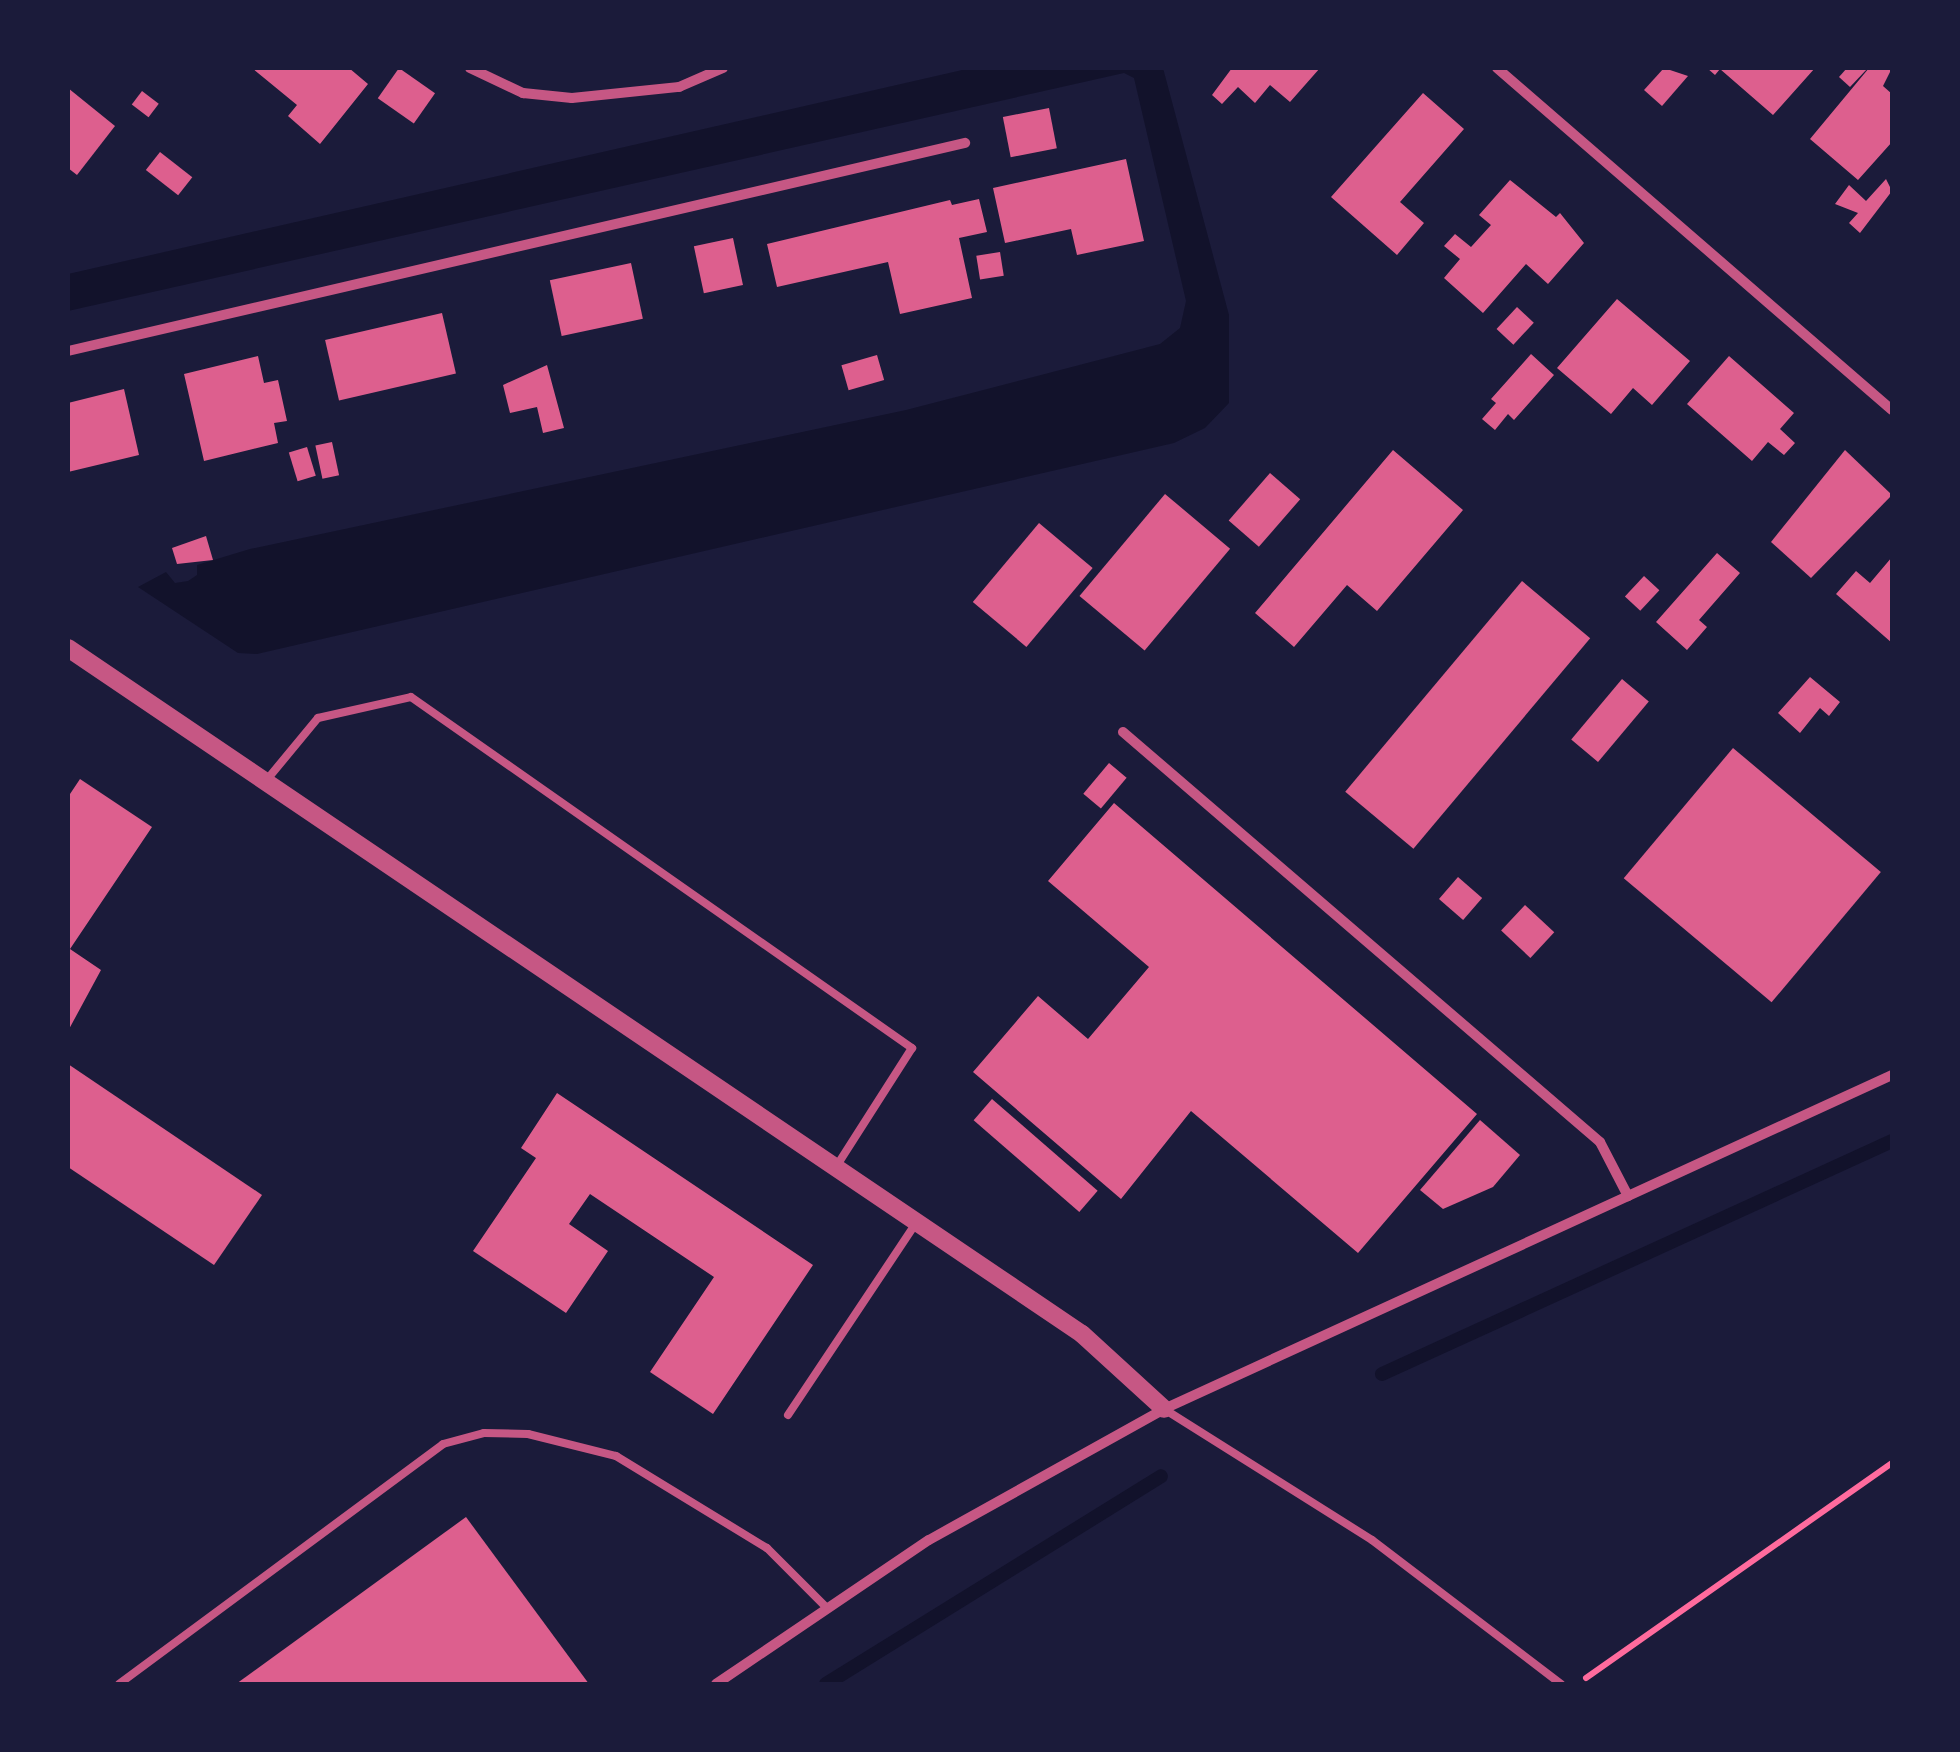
<!DOCTYPE html>
<style>
body{margin:0}
#map{position:relative;width:1960px;height:1752px;overflow:hidden;background:#1b1b3a;font-family:"Source Sans 3",sans-serif}
div>[style]{position:absolute}
.water>*{inset:0;background:#12122b}
.stream>*{height:14px;margin:-7px;padding:0 7px;transform-origin:7px;border-radius:7px;background:#12122b}
.building>*{inset:0;background:#dd5f8e;transform-origin:0 0}
.path>*{height:6px;margin:-3px;padding:0 3px;transform-origin:3px;border-radius:3px;background:#ff6b9d}
.service>*{height:8px;margin:-4px;padding:0 4px;transform-origin:4px;border-radius:4px;background:#c65784}
.minor>*{height:10px;margin:-5px;padding:0 5px;transform-origin:5px;border-radius:5px;background:#c65784}
.tertiary>*{height:18px;margin:-9px;padding:0 9px;transform-origin:9px;border-radius:9px;background:#c65784}
span{translate:-50% -50%;white-space:nowrap;text-align:center;line-height:1.15;-webkit-text-stroke:8px #1b1b3a;paint-order:stroke}
.frame{position:absolute;inset:0;border:70px solid #1b1b3a;pointer-events:none}
</style>
<div id="map">
<div class="water">
<div style="clip-path:polygon(971px 68px,1163px 68px,1229px 315px,1229px 403px,1205px 428px,1174px 443px,257px 654px,238px 653px,138px 587px,166px 572px,175px 583px,188px 581px,197px 575px,197px 565px,250px 549px,906px 410px,1160px 344px,1180px 328px,1186px 301px,1134px 78px,1124px 73px,68px 311px,68px 274px)"></div>
</div>
<div class="stream">
<div style="left:1382px;top:1374px;width:561px;rotate:-24.55deg"></div>
<div style="left:826px;top:1684px;width:394px;rotate:-31.8deg"></div>
</div>
<div class="building">
<div style="clip-path:polygon(252px 68px,349px 68px,368px 84px,320px 144px,288px 116px,297px 105px)"></div>
<div style="left:399px;top:68px;width:44px;height:37px;rotate:35deg"></div>
<div style="clip-path:polygon(1232px 68px,1320px 68px,1290px 102px,1270px 85px,1255px 103px,1238px 87px,1222px 104px,1212px 95px)"></div>
<div style="clip-path:polygon(1664px 68px,1688px 76px,1662px 106px,1644px 90px)"></div>
<div style="clip-path:polygon(1707px 68px,1815px 68px,1773px 115px,1720px 69px,1715px 75px)"></div>
<div style="clip-path:polygon(1847px 68px,1868px 68px,1850px 87px,1839px 77px)"></div>
<div style="clip-path:polygon(1869px 68px,1892px 68px,1883px 86px,1892px 94px,1892px 142px,1858px 180px,1810px 139px)"></div>
<div style="clip-path:polygon(68px 88px,115px 126px,77px 175px,68px 168px)"></div>
<div style="left:142px;top:91px;width:21px;height:17px;rotate:37deg"></div>
<div style="clip-path:polygon(1423px 93px,1464px 129px,1400px 202px,1424px 223px,1397px 255px,1331px 197px)"></div>
<div style="left:1049px;top:108px;width:41px;height:47px;rotate:79deg"></div>
<div style="left:160px;top:152px;width:41px;height:23px;rotate:38deg"></div>
<div style="clip-path:polygon(1126px 159px,1144px 241px,1077px 255px,1071px 229px,1005px 243px,993px 188px)"></div>
<div style="clip-path:polygon(1886px 179px,1892px 191px,1860px 233px,1849px 223px,1858px 213px,1835px 204px,1849px 185px,1866px 201px)"></div>
<div style="clip-path:polygon(1510px 180px,1556px 217px,1560px 213px,1584px 243px,1548px 284px,1526px 264px,1483px 313px,1444px 278px,1460px 259px,1444px 246px,1455px 234px,1471px 247px,1491px 225px,1479px 215px)"></div>
<div style="clip-path:polygon(979px 199px,987px 232px,959px 238px,972px 298px,900px 314px,888px 262px,777px 287px,767px 244px,950px 200px,952px 205px)"></div>
<div style="left:733px;top:238px;width:48px;height:40px;rotate:78deg"></div>
<div style="left:1000px;top:252px;width:24px;height:24px;rotate:81deg"></div>
<div style="left:631px;top:263px;width:57px;height:83px;rotate:78deg"></div>
<div style="clip-path:polygon(1617px 299px,1690px 361px,1652px 405px,1633px 388px,1611px 414px,1557px 368px)"></div>
<div style="left:1517px;top:307px;width:23px;height:30px;rotate:43deg"></div>
<div style="left:442px;top:313px;width:62px;height:120px;rotate:77deg"></div>
<div style="clip-path:polygon(1531px 354px,1554px 375px,1514px 420px,1508px 414px,1495px 430px,1482px 419px,1496px 403px,1491px 399px)"></div>
<div style="left:877px;top:355px;width:26px;height:37px;rotate:74deg"></div>
<div style="clip-path:polygon(258px 356px,264px 383px,278px 380px,287px 421px,274px 423px,278px 443px,204px 461px,184px 374px)"></div>
<div style="clip-path:polygon(1729px 356px,1794px 413px,1780px 429px,1795px 443px,1784px 455px,1768px 442px,1752px 461px,1687px 404px)"></div>
<div style="clip-path:polygon(547px 365px,564px 428px,543px 433px,537px 407px,510px 413px,503px 385px)"></div>
<div style="clip-path:polygon(124px 389px,139px 455px,68px 472px,68px 403px)"></div>
<div style="left:332px;top:442px;width:34px;height:17px;rotate:78deg"></div>
<div style="left:307px;top:447px;width:30px;height:19px;rotate:73deg"></div>
<div style="clip-path:polygon(1393px 450px,1463px 510px,1377px 611px,1347px 585px,1294px 647px,1255px 613px)"></div>
<div style="clip-path:polygon(1845px 450px,1892px 495px,1811px 578px,1771px 542px)"></div>
<div style="left:1270px;top:473px;width:40px;height:63px;rotate:41deg"></div>
<div style="left:1165px;top:494px;width:85px;height:133px;rotate:40deg"></div>
<div style="left:1039px;top:523px;width:70px;height:103px;rotate:40deg"></div>
<div style="clip-path:polygon(206px 536px,213px 560px,177px 564px,172px 548px)"></div>
<div style="clip-path:polygon(1717px 553px,1740px 573px,1699px 620px,1707px 627px,1687px 650px,1656px 622px)"></div>
<div style="clip-path:polygon(1892px 557px,1892px 643px,1836px 594px,1856px 571px,1870px 583px)"></div>
<div style="left:1644px;top:576px;width:21px;height:28px;rotate:43deg"></div>
<div style="left:1522px;top:581px;width:89px;height:275px;rotate:40deg"></div>
<div style="clip-path:polygon(1810px 677px,1840px 702px,1829px 716px,1820px 708px,1800px 733px,1778px 713px)"></div>
<div style="left:1622px;top:679px;width:35px;height:79px;rotate:40deg"></div>
<div style="left:1733px;top:748px;width:193px;height:170px;rotate:40deg"></div>
<div style="left:1109px;top:763px;width:23px;height:40px;rotate:40deg"></div>
<div style="clip-path:polygon(80px 779px,152px 827px,70px 949px,101px 970px,68px 1031px,68px 797px)"></div>
<div style="clip-path:polygon(1114px 803px,1477px 1114px,1358px 1253px,1191px 1111px,1121px 1199px,973px 1072px,1038px 996px,1088px 1039px,1149px 967px,1048px 881px)"></div>
<div style="left:1458px;top:877px;width:32px;height:29px;rotate:41deg"></div>
<div style="left:1525px;top:905px;width:40px;height:35px;rotate:43deg"></div>
<div style="clip-path:polygon(68px 1064px,262px 1195px,214px 1265px,68px 1167px)"></div>
<div style="clip-path:polygon(557px 1093px,813px 1265px,713px 1414px,650px 1372px,714px 1277px,590px 1194px,569px 1224px,608px 1251px,566px 1313px,473px 1251px,536px 1158px,521px 1148px)"></div>
<div style="left:992px;top:1099px;width:140px;height:28px;rotate:41deg"></div>
<div style="clip-path:polygon(1480px 1120px,1520px 1155px,1493px 1187px,1443px 1209px,1420px 1190px)"></div>
<div style="clip-path:polygon(466px 1517px,589px 1684px,236px 1684px)"></div>
</div>
<div class="path">
<div style="left:1586px;top:1678px;width:374px;rotate:-35.1deg"></div>
</div>
<div class="service">
<div style="left:265px;top:782px;width:83px;rotate:-50.4deg"></div>
<div style="left:318px;top:718px;width:95px;rotate:-12.7deg"></div>
<div style="left:411px;top:697px;width:612px;rotate:35.02deg"></div>
<div style="left:912px;top:1048px;width:141px;rotate:122.6deg"></div>
<div style="left:1164px;top:1409px;width:246px;rotate:32.2deg"></div>
<div style="left:1372px;top:1540px;width:238px;rotate:37.3deg"></div>
<div style="left:788px;top:1415px;width:231px;rotate:-56.3deg"></div>
<div style="left:119px;top:1684px;width:403px;rotate:-36.5deg"></div>
<div style="left:443px;top:1444px;width:42px;rotate:-15deg"></div>
<div style="left:484px;top:1433px;width:44px;rotate:1.3deg"></div>
<div style="left:528px;top:1434px;width:91px;rotate:14deg"></div>
<div style="left:616px;top:1456px;width:177px;rotate:31.4deg"></div>
<div style="left:767px;top:1548px;width:86px;rotate:45deg"></div>
</div>
<div class="minor">
<div style="left:470px;top:68px;width:59px;rotate:25.3deg"></div>
<div style="left:523px;top:93px;width:49px;rotate:5.8deg"></div>
<div style="left:572px;top:98px;width:108px;rotate:-5.9deg"></div>
<div style="left:679px;top:87px;width:48px;rotate:-23.4deg"></div>
<div style="left:1497px;top:68px;width:522px;rotate:40.89deg"></div>
<div style="left:68px;top:351px;width:921px;rotate:-13.06deg"></div>
<div style="left:1123px;top:732px;width:629px;rotate:40.68deg"></div>
<div style="left:1600px;top:1142px;width:61px;rotate:62.6deg"></div>
<div style="left:716px;top:1684px;width:257px;rotate:-34.1deg"></div>
<div style="left:929px;top:1540px;width:269px;rotate:-29.1deg"></div>
<div style="left:1164px;top:1409px;width:801px;rotate:-24.65deg"></div>
</div>
<div class="tertiary">
<div style="left:68px;top:648px;width:1224px;rotate:34.08deg"></div>
<div style="left:1082px;top:1334px;width:111px;rotate:42.4deg"></div>
</div>
<div class="frame"></div>
</div>
